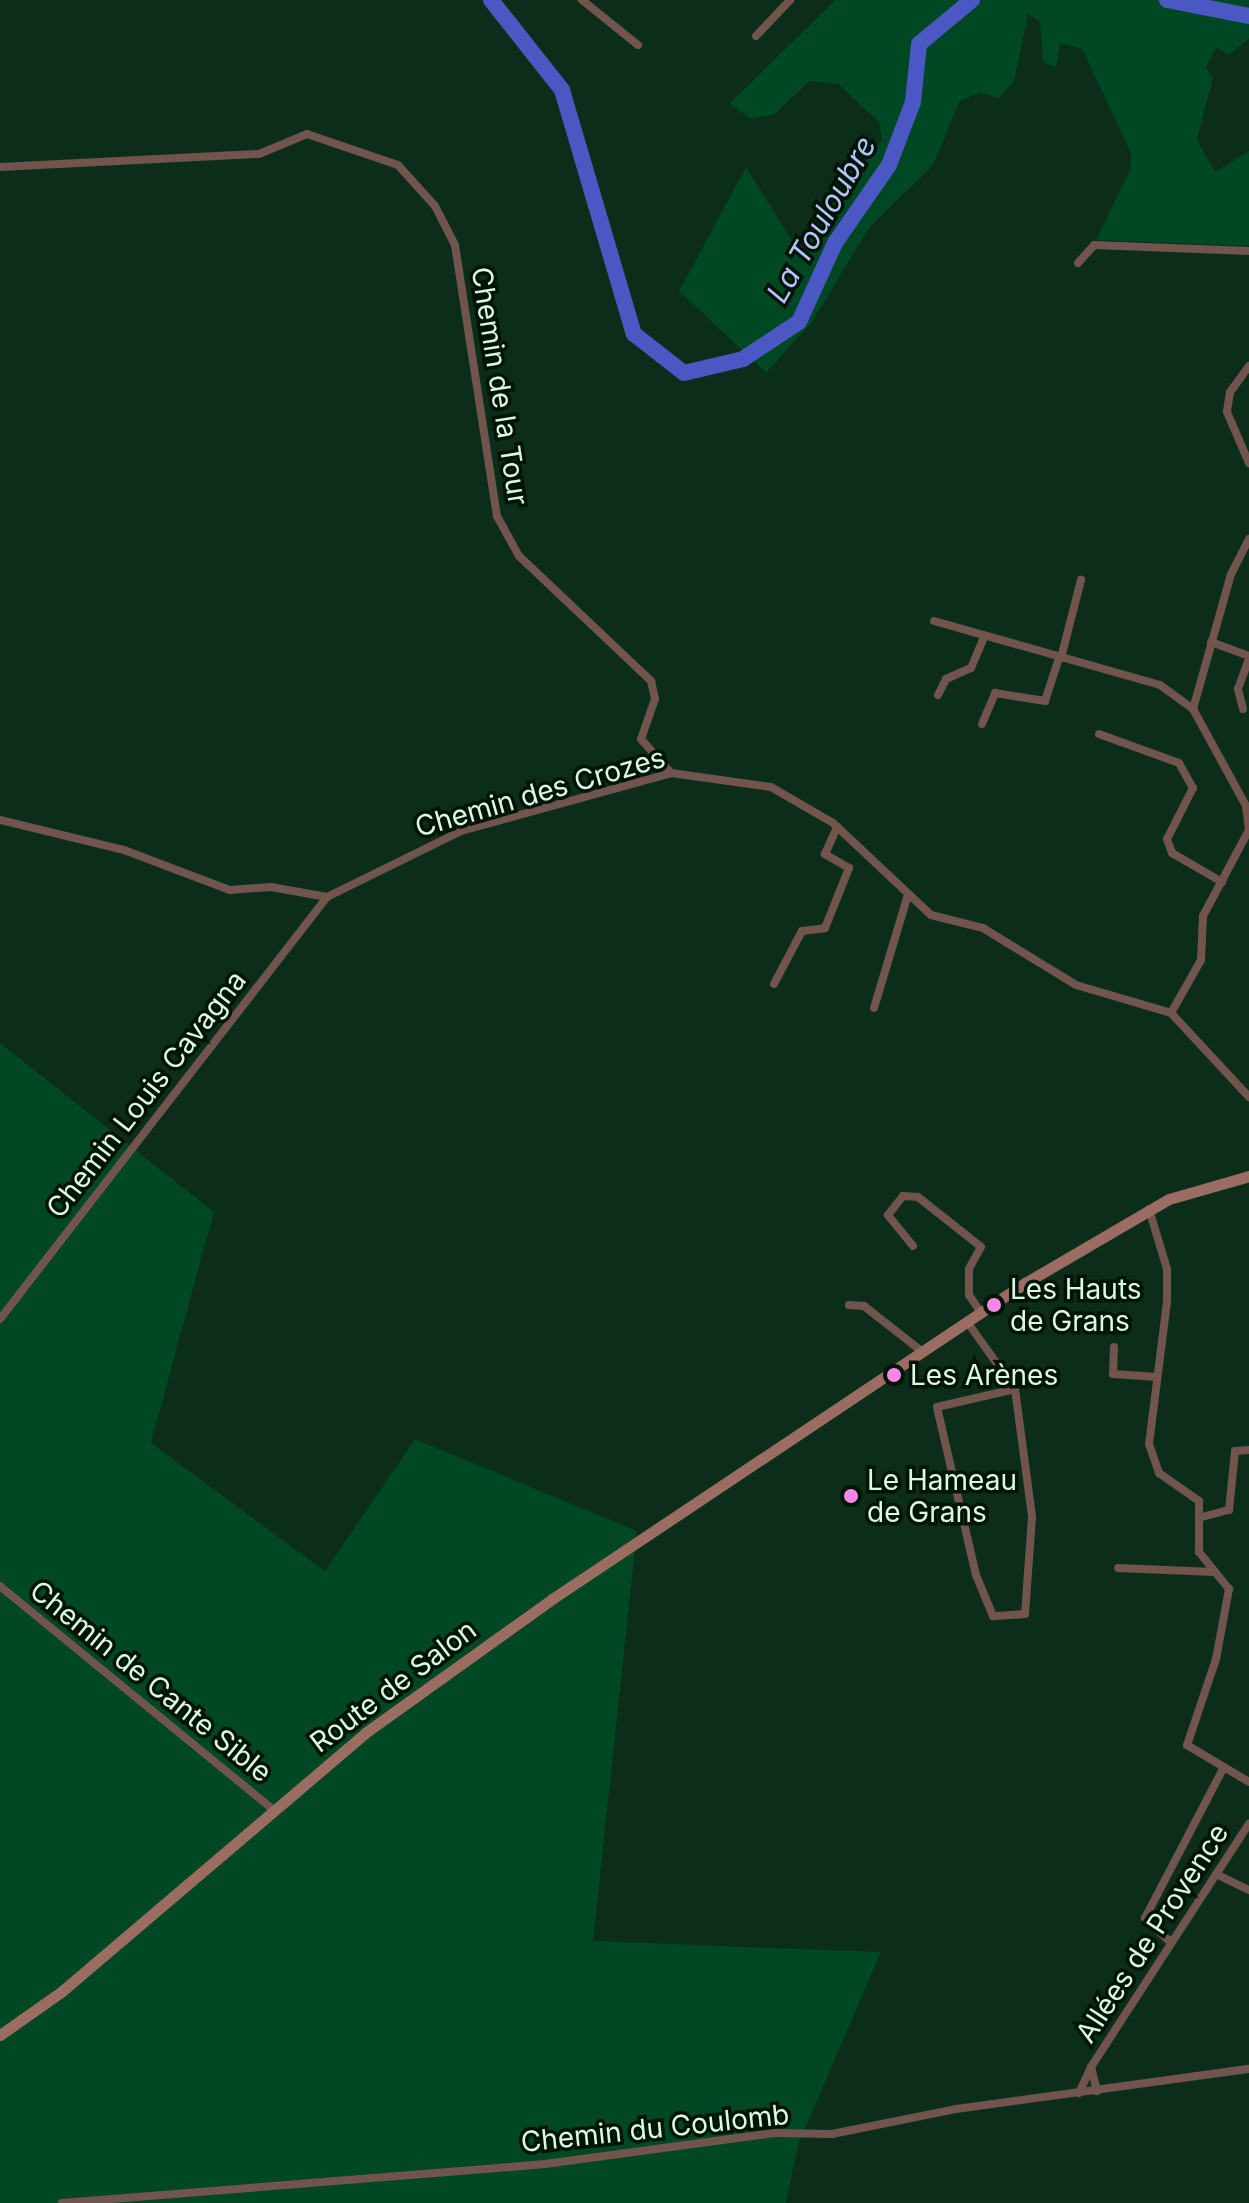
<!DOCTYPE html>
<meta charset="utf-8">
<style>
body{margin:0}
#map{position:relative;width:1249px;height:2203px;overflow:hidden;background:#0c2d19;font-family:Inter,sans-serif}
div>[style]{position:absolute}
.green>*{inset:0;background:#004723}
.river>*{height:16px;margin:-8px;padding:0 8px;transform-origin:8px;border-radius:8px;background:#4b58c4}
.street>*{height:8px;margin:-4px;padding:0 4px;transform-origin:4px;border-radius:4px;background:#71544d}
.secondary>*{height:11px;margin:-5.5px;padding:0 5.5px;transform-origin:5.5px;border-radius:5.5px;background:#9b6d62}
.dots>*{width:22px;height:22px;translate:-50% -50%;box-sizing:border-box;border:4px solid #001406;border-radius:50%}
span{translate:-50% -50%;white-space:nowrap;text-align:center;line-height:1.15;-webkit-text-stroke:7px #001406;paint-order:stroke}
.street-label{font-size:28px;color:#dafae3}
.poi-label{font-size:28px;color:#dafae3}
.left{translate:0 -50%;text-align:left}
.water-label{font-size:30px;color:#b5c3fa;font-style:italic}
</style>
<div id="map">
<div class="green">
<div style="clip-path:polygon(835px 0,1181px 0,1188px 12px,1249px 20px,1249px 39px,1228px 55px,1217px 47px,1206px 67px,1213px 78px,1197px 140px,1215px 172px,1249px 151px,1249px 246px,1096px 240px,1130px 170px,1131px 153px,1082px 49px,1060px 43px,1056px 68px,1043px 62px,1040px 22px,1028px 14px,1014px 82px,999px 98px,980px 93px,960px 101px,933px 165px,869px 228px,812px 322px,766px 373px,679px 291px,746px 167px,798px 250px,882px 140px,879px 122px,838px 84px,809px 81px,775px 114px,750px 119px,730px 103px)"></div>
<div style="clip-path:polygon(1190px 0,1249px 0,1249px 12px,1204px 9px)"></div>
<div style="clip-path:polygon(0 1043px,214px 1212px,151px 1443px,325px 1571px,415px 1439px,637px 1531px,593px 1941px,881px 1952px,798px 2145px,786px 2203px,0 2203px)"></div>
</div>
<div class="river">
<div style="left:491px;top:0;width:115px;rotate:51.7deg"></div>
<div style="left:562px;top:90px;width:254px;rotate:73.6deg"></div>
<div style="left:634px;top:334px;width:63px;rotate:38deg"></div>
<div style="left:684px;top:373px;width:61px;rotate:-13.3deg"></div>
<div style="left:743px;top:359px;width:67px;rotate:-33.5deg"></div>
<div style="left:799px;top:322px;width:87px;rotate:-65.5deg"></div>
<div style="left:835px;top:243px;width:95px;rotate:-55.3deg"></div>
<div style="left:889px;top:165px;width:67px;rotate:-69.1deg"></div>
<div style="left:913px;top:102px;width:58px;rotate:-84.1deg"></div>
<div style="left:919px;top:44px;width:69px;rotate:-39.7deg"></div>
<div style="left:1167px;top:0;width:84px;rotate:11deg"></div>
</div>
<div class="street">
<div style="left:582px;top:0;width:72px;rotate:38.8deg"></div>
<div style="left:756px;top:36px;width:50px;rotate:-46.6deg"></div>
<div style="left:0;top:167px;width:259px;rotate:-2.9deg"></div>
<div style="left:259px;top:154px;width:52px;rotate:-22.6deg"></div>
<div style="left:307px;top:134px;width:96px;rotate:18.8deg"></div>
<div style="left:398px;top:165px;width:55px;rotate:47.9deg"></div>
<div style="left:435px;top:206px;width:44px;rotate:62.9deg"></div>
<div style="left:455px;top:245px;width:274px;rotate:81.2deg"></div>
<div style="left:497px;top:516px;width:46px;rotate:61.2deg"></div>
<div style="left:519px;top:556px;width:182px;rotate:43.4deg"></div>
<div style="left:651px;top:681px;width:18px;rotate:77deg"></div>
<div style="left:655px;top:699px;width:42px;rotate:109.3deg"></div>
<div style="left:641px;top:739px;width:45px;rotate:48.6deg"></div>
<div style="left:1078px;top:263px;width:24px;rotate:-48deg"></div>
<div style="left:1094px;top:245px;width:155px;rotate:2.2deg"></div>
<div style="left:1249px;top:366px;width:32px;rotate:126deg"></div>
<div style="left:1230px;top:392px;width:20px;rotate:99deg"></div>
<div style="left:1227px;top:412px;width:56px;rotate:66.7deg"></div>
<div style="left:1249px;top:539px;width:39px;rotate:117deg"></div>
<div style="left:1231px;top:574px;width:140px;rotate:105.7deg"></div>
<div style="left:1193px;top:709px;width:111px;rotate:61.3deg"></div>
<div style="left:1246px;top:806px;width:23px;rotate:83deg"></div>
<div style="left:934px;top:621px;width:235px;rotate:15.8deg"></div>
<div style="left:1160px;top:685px;width:41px;rotate:36deg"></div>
<div style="left:1211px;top:642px;width:40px;rotate:20.2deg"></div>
<div style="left:1061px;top:658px;width:81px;rotate:-75.6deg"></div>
<div style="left:938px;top:695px;width:18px;rotate:-63deg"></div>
<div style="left:946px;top:679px;width:27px;rotate:-24deg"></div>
<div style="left:971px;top:668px;width:33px;rotate:-67deg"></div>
<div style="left:1243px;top:709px;width:21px;rotate:-104deg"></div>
<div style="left:1238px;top:689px;width:32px;rotate:-70deg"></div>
<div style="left:982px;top:724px;width:34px;rotate:-67deg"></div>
<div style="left:995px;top:693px;width:51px;rotate:9.1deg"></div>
<div style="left:1045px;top:701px;width:45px;rotate:-72deg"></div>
<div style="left:1099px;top:734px;width:85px;rotate:19.9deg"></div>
<div style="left:1179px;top:763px;width:29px;rotate:61deg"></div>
<div style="left:1193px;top:788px;width:57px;rotate:117deg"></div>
<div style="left:1167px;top:839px;width:15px;rotate:70deg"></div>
<div style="left:1172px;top:853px;width:58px;rotate:30.1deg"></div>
<div style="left:0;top:820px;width:128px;rotate:13.6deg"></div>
<div style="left:124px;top:850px;width:113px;rotate:20.7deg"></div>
<div style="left:230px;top:890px;width:41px;rotate:-4.2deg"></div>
<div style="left:271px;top:887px;width:57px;rotate:10.1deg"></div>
<div style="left:774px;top:984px;width:60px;rotate:-62.2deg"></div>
<div style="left:802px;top:931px;width:23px;rotate:-7deg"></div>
<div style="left:825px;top:928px;width:65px;rotate:-68.2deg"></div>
<div style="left:849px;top:868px;width:28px;rotate:-150deg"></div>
<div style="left:825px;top:854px;width:30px;rotate:-66deg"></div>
<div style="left:874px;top:1008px;width:118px;rotate:-73.3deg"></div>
<div style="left:1171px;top:1013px;width:61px;rotate:-60.5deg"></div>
<div style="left:1201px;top:960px;width:44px;rotate:-87.4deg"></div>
<div style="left:1203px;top:916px;width:98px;rotate:-61.9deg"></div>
<div style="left:1149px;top:1209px;width:63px;rotate:73.3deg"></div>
<div style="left:1167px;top:1269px;width:33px;rotate:90deg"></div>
<div style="left:1167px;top:1302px;width:143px;rotate:97.2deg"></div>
<div style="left:1149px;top:1444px;width:31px;rotate:71deg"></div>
<div style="left:1159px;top:1473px;width:49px;rotate:35deg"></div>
<div style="left:1199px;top:1501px;width:51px;rotate:90deg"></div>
<div style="left:1199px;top:1552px;width:48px;rotate:51deg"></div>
<div style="left:1229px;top:1589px;width:71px;rotate:100.5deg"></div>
<div style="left:1216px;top:1659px;width:91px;rotate:108.6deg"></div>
<div style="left:1187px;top:1745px;width:72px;rotate:30.8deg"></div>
<div style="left:913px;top:1246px;width:40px;rotate:-129deg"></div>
<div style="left:888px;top:1215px;width:24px;rotate:-52deg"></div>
<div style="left:903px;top:1196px;width:15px;rotate:4deg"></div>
<div style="left:918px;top:1197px;width:80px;rotate:38.4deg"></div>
<div style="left:981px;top:1247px;width:25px;rotate:119deg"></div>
<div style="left:969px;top:1269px;width:26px;rotate:90deg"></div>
<div style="left:969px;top:1295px;width:22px;rotate:56deg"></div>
<div style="left:849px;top:1305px;width:15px;rotate:4deg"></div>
<div style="left:864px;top:1306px;width:76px;rotate:38.1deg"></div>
<div style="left:0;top:1319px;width:534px;rotate:-52.23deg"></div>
<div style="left:327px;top:897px;width:149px;rotate:-26.2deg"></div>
<div style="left:461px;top:831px;width:218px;rotate:-15.4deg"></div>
<div style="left:671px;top:773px;width:101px;rotate:8deg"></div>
<div style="left:771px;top:787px;width:72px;rotate:30.1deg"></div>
<div style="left:833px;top:823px;width:134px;rotate:43.2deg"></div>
<div style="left:931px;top:915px;width:54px;rotate:14deg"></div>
<div style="left:983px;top:928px;width:109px;rotate:31.5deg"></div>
<div style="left:1076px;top:985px;width:99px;rotate:16.4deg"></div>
<div style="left:1171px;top:1013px;width:115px;rotate:47.1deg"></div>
<div style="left:968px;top:1323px;width:81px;rotate:54.5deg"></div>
<div style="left:1015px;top:1389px;width:129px;rotate:82.4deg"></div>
<div style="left:1032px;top:1517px;width:97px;rotate:94.1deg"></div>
<div style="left:1025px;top:1614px;width:32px;rotate:176deg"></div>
<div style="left:993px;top:1616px;width:44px;rotate:-112.5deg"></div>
<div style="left:976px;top:1575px;width:172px;rotate:-103.1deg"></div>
<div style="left:937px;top:1407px;width:80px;rotate:-13deg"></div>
<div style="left:1114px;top:1347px;width:27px;rotate:92deg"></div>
<div style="left:1113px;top:1374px;width:44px;rotate:3.9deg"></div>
<div style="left:1202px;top:1517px;width:28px;rotate:-15deg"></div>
<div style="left:1229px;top:1510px;width:59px;rotate:-84.2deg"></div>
<div style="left:1235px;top:1451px;width:14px;rotate:-4deg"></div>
<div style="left:1118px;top:1568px;width:96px;rotate:2.4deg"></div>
<div style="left:0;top:1586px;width:355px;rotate:39.3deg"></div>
<div style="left:1216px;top:1874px;width:37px;rotate:26deg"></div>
<div style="left:1170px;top:1942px;width:35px;rotate:-136deg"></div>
<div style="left:1145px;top:1918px;width:168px;rotate:-62.4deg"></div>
<div style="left:1091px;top:2067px;width:290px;rotate:-57deg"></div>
<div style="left:1079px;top:2093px;width:29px;rotate:-65deg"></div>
<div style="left:1091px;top:2067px;width:25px;rotate:76deg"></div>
<div style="left:62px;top:2203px;width:485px;rotate:-4.6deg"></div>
<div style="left:545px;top:2164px;width:232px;rotate:-7.7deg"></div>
<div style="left:775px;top:2133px;width:57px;rotate:1deg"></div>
<div style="left:832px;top:2134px;width:126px;rotate:-11.4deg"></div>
<div style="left:956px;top:2109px;width:296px;rotate:-7.8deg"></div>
</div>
<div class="secondary">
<div style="left:0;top:2035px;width:75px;rotate:-35.2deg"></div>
<div style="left:61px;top:1992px;width:399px;rotate:-40.4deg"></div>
<div style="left:365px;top:1733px;width:230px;rotate:-35.6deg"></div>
<div style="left:552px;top:1599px;width:569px;rotate:-33.75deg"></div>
<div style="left:1025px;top:1283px;width:167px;rotate:-30.3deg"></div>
<div style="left:1169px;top:1199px;width:83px;rotate:-16deg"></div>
</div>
<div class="dots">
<div style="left:994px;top:1305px;background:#fa87e7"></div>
<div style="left:894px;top:1375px;background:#fa87e7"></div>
<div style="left:851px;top:1496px;background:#fa87e7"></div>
</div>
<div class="street-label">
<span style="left:500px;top:386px;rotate:81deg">Chemin de la Tour</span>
<span style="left:540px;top:792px;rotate:-16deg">Chemin des Crozes</span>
<span style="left:146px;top:1094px;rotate:-52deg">Chemin Louis Cavagna</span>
<span style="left:151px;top:1681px;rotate:39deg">Chemin de Cante Sible</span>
<span style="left:393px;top:1686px;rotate:-37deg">Route de Salon</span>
<span style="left:1152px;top:1933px;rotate:-57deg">Allées de Provence</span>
<span style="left:655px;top:2128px;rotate:-6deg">Chemin du Coulomb</span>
</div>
<div class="poi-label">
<span class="left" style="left:1010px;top:1305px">Les Hauts<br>de Grans</span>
<span class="left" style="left:910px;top:1375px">Les Arènes</span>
<span class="left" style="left:867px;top:1496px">Le Hameau<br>de Grans</span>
</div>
<div class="water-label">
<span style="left:821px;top:219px;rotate:-60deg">La Touloubre</span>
</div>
</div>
